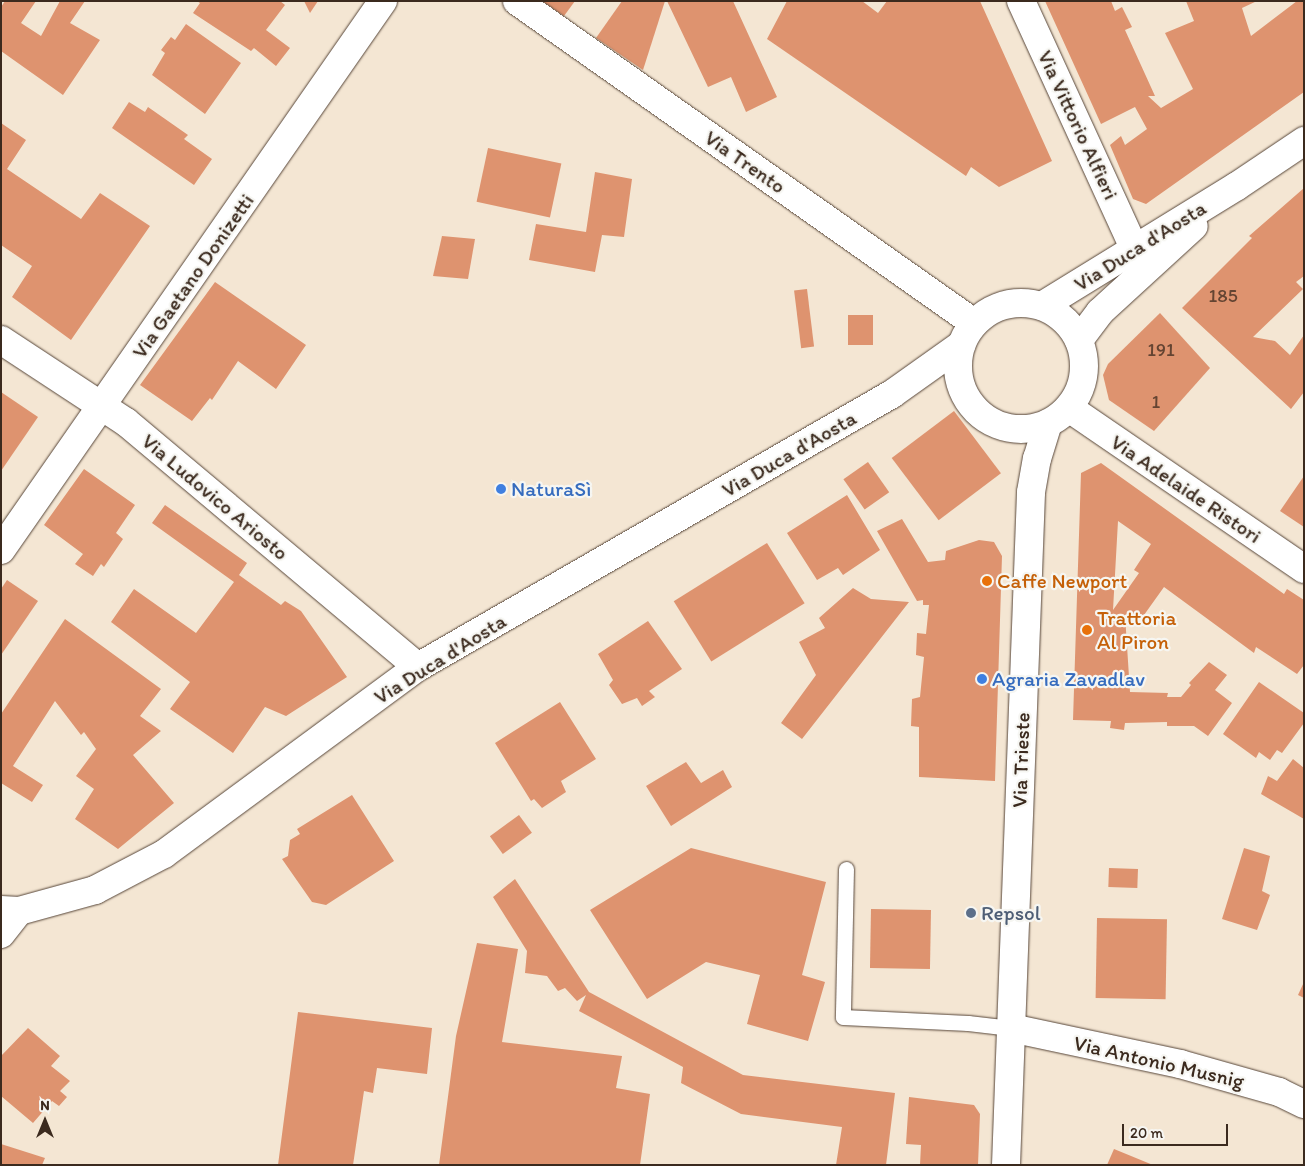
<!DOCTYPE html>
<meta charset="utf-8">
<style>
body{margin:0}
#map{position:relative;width:1305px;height:1166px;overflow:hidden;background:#f4e6d3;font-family:Itim,sans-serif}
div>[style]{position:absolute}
.building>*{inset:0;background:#de936f;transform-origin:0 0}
.roads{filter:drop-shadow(0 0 1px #574639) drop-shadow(0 0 1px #574639)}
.lane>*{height:15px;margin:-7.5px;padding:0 7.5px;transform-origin:7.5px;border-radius:7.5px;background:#fff}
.street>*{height:28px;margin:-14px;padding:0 14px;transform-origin:14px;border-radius:14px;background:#fff}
.secondary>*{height:28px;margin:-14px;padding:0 14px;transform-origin:14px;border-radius:14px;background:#fff}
.primary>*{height:28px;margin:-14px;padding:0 14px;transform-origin:14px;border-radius:14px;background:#fff}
.primary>.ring{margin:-14px;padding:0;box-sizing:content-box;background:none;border:28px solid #fff;border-radius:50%}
.dots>*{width:14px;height:14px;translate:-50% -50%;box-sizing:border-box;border:2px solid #f6f6f2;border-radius:50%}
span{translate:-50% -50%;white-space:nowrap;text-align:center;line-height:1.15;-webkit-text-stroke:4.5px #f6f6f2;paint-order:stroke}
.number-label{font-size:19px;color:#644432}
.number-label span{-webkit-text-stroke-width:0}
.street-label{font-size:21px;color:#3b2a1e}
.shop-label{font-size:21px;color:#366cbe}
.left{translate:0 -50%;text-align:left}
.food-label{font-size:21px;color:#c56008}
.service-label{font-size:21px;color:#4e5e75}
.frame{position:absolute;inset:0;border:2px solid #3b2a1e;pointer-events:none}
.north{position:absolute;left:20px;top:1096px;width:50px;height:50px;-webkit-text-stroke:4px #f6f6f2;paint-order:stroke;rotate:0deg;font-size:14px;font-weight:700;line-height:20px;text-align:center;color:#3b2a1e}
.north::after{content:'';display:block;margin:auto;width:18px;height:22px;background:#3b2a1e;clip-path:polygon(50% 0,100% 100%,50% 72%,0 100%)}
.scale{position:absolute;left:1122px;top:1124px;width:106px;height:22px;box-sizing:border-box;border:2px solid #3b2a1e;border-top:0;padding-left:6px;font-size:15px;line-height:18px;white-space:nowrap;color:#3b2a1e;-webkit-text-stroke:4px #f6f6f2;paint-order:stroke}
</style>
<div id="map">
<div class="building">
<div style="clip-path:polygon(5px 1px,36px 1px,21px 23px,41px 36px,60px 1px,85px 1px,70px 23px,100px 40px,63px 95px,1px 51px,1px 7px)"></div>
<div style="clip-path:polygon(197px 1px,280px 1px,285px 5px,266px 30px,290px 48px,276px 66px,254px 48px,251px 51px,193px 13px,200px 3px)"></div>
<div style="clip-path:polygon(304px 1px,318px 1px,310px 13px)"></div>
<div style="clip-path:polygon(542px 1px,575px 1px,564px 16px)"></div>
<div style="clip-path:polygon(622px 1px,665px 1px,643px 70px,596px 38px)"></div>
<div style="clip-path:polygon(667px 1px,733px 1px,777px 97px,746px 112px,731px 77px,708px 87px)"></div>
<div style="clip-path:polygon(787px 1px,862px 1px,878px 13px,887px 1px,980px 1px,1052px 161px,999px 187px,971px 167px,966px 176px,767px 39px)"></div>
<div style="clip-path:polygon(1045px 1px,1111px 1px,1115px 11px,1122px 7px,1132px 27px,1125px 30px,1155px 96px,1148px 96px,1161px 108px,1193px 89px,1165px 33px,1194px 21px,1186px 1px,1257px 1px,1242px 8px,1251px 36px,1297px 1px,1304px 1px,1304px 92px,1146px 204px,1133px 199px,1110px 145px,1121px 136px,1125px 145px,1147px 129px,1135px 107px,1101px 124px)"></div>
<div style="clip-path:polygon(186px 24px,241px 63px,205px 114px,152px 75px,165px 53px,161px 50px,171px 37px,175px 40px)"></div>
<div style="clip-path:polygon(129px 102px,145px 112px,148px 107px,188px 135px,184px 139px,212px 159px,194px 185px,112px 128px)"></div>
<div style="clip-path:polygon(1px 123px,26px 140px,7px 169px,81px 219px,100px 193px,150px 226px,71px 340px,12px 297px,32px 266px,1px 245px)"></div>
<div style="left:488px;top:148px;width:75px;height:55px;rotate:12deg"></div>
<div style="clip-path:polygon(595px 172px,632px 179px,624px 237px,602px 235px,595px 272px,529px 260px,536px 224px,586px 232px)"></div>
<div style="clip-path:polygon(1304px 188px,1304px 276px,1296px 282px,1303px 289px,1253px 337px,1275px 341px,1290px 355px,1304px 335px,1304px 392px,1291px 409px,1182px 308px,1252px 238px,1249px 236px)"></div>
<div style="clip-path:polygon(442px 236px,475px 239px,468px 279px,433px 276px)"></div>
<div style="clip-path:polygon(215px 282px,306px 345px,276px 389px,238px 361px,212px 400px,210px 398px,192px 421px,140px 385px)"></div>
<div style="left:807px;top:289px;width:58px;height:13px;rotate:83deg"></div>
<div style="clip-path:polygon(1160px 313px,1210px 368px,1154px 431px,1109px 400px,1103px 375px,1108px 364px)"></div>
<div style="left:848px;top:315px;width:25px;height:30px"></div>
<div style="clip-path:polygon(1px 392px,38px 417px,1px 471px)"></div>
<div style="left:954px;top:411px;width:78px;height:78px;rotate:53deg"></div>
<div style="left:868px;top:462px;width:37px;height:30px;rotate:55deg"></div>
<div style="clip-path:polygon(evenodd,1101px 463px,1284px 594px,1287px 589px,1304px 600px,1304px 665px,1297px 674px,1256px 647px,1254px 653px,1164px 587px,1144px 615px,1125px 615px,1130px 692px,1168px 693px,1167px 697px,1181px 697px,1191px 685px,1189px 683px,1209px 662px,1227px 675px,1215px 690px,1232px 703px,1208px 736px,1194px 726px,1167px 726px,1167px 722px,1125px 723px,1124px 730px,1110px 728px,1111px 721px,1073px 720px,1081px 473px,1101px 463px,1118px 521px,1151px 544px,1134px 570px,1139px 573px,1113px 610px,1118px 521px)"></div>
<div style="clip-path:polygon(84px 469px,135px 505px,116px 533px,123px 539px,104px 567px,101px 564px,93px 576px,75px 564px,83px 554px,44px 525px)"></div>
<div style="clip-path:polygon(1304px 476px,1304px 527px,1280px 511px)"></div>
<div style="clip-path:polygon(847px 495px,880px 550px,843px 575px,838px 568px,817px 580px,787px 533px)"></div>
<div style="clip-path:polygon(165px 505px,247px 563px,239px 575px,281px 605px,285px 601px,301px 611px,347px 677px,286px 716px,265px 707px,233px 753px,170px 709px,190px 682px,111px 622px,134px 589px,196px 633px,234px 582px,152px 523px)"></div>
<div style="clip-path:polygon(902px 519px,928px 562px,945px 560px,946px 551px,979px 540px,994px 542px,1002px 556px,995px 781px,919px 777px,919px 727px,911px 726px,912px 699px,920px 697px,924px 657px,916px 655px,917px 633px,926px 634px,929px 605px,923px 605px,923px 600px,917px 601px,877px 531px)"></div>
<div style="left:767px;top:543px;width:71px;height:110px;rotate:58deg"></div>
<div style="clip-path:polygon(7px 580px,38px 601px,1px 655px,1px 589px)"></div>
<div style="clip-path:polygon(853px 588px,871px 599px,909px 602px,802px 739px,781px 723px,816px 675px,799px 642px,825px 628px,819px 618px)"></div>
<div style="clip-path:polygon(65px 619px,161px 689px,140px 716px,161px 731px,133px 755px,174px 803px,118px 849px,75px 819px,94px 789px,76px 776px,96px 749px,84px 732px,81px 735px,55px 701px,13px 766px,43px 785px,32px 802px,1px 783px,1px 714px)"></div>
<div style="clip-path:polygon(648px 621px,682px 669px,649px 691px,655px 697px,642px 706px,637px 698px,622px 704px,609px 685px,613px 680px,598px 654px)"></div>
<div style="clip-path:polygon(1259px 682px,1304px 713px,1304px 723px,1282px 753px,1277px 750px,1270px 760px,1259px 752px,1256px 758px,1223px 734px)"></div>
<div style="clip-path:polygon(560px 702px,596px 759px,561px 781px,566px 792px,542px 808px,534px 799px,531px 801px,495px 743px)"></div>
<div style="clip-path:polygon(1293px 759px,1304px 768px,1304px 819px,1261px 794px,1268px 776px,1277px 781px)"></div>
<div style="clip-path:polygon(686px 762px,701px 783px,723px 770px,732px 787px,671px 826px,646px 786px)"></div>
<div style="clip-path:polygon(352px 795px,394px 861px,326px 905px,312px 902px,282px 859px,288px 856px,290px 840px,300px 834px,297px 829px)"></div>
<div style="left:519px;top:815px;width:22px;height:36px;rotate:54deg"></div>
<div style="clip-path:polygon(691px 848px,826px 882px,802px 975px,825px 982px,808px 1041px,747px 1024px,760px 975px,706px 962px,647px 999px,590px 910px)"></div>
<div style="clip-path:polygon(1244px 848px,1270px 856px,1262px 891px,1270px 895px,1257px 930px,1222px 919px)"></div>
<div style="left:1109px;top:868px;width:29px;height:19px;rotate:2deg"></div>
<div style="clip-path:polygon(515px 879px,589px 992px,743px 1075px,895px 1093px,886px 1165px,836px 1165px,842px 1127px,741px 1114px,681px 1083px,683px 1067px,579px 1011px,586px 995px,577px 1001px,565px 988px,558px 991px,547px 976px,525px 973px,527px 951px,493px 897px)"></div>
<div style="left:871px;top:909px;width:60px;height:59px;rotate:1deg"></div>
<div style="left:1097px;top:918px;width:70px;height:80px;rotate:1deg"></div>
<div style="clip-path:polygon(477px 943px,518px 949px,502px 1042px,622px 1056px,616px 1088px,650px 1094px,640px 1165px,439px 1165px,456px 1036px)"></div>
<div style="clip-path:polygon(1304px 982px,1304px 998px,1298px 995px)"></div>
<div style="clip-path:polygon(298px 1012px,432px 1028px,427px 1074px,377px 1068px,373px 1093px,364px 1091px,353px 1165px,278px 1165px)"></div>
<div style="clip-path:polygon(28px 1028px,60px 1056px,51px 1066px,70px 1081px,60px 1091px,67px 1097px,59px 1106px,52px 1101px,33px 1123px,1px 1096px,1px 1056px)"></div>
<div style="clip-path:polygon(909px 1097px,974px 1105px,980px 1114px,978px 1165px,920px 1165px,921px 1145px,906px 1144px)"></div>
<div style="clip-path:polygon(1px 1144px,45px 1158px,42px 1165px,1px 1165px)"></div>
<div style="clip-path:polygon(1114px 1149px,1153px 1165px,1107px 1165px)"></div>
</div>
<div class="roads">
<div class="lane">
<div style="left:846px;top:869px;width:148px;rotate:91.2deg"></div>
<div style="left:843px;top:1017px;width:125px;rotate:2.7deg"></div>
<div style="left:968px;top:1023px;width:43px;rotate:6.6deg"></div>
</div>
<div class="street">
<div style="left:517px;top:1px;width:559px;rotate:35.17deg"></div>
<div style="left:1021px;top:1px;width:272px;rotate:65.4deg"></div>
<div style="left:1px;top:340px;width:149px;rotate:33.3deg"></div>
<div style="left:126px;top:422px;width:381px;rotate:40deg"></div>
<div style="left:1069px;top:408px;width:285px;rotate:34.4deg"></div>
<div style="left:1px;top:550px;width:669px;rotate:-55.17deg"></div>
<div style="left:1px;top:934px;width:29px;rotate:-52deg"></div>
<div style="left:1011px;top:1028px;width:173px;rotate:12deg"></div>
<div style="left:1180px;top:1064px;width:103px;rotate:15.8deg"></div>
<div style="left:1279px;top:1092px;width:28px;rotate:26deg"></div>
</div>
<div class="secondary">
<div style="left:1042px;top:306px;width:229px;rotate:-31.6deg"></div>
<div style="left:1237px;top:186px;width:81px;rotate:-33.9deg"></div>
<div style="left:1079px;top:340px;width:35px;rotate:-53deg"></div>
<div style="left:1100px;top:312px;width:127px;rotate:-42.5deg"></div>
</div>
<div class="primary">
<div class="ring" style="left:958px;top:303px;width:98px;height:98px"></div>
<div style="left:1px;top:910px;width:18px;rotate:3deg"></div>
<div style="left:19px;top:911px;width:79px;rotate:-15.4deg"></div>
<div style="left:95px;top:890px;width:78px;rotate:-27.6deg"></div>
<div style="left:164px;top:854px;width:315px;rotate:-36.4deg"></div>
<div style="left:418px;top:667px;width:547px;rotate:-29.94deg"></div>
<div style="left:892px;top:394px;width:85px;rotate:-35.4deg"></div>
<div style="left:1006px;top:1165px;width:673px;rotate:-87.87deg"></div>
<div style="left:1031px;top:492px;width:34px;rotate:-80deg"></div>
<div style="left:1037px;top:459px;width:37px;rotate:-73deg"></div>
</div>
</div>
<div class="dots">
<div style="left:501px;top:489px;background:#3f7fe0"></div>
<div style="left:987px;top:581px;background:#e8710a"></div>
<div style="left:1087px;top:630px;background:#e8710a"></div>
<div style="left:982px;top:679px;background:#3f7fe0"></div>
<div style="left:971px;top:913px;background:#5c6f8a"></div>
</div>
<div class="number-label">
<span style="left:1223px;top:296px">185</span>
<span style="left:1161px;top:350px">191</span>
<span style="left:1156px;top:402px">1</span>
</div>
<div class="street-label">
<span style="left:1078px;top:125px;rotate:65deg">Via Vittorio Alfieri</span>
<span style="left:745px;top:162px;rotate:35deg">Via Trento</span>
<span style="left:1140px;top:246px;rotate:-32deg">Via Duca d'Aosta</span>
<span style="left:193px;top:276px;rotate:-55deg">Via Gaetano Donizetti</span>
<span style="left:789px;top:454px;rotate:-30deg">Via Duca d'Aosta</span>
<span style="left:1186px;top:489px;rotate:34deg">Via Adelaide Ristori</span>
<span style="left:215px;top:497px;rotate:40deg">Via Ludovico Ariosto</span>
<span style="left:440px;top:659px;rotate:-32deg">Via Duca d'Aosta</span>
<span style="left:1021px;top:760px;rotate:-88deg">Via Trieste</span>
<span style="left:1159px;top:1062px;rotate:13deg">Via Antonio Musnig</span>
</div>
<div class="shop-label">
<span class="left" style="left:511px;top:489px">NaturaSì</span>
<span class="left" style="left:992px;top:679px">Agraria Zavadlav</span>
</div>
<div class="food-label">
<span class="left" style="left:997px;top:581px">Caffe Newport</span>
<span class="left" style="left:1097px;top:630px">Trattoria<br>Al Piron</span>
</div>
<div class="service-label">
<span class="left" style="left:981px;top:913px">Repsol</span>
</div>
<div class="frame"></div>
<div class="north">N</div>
<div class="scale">20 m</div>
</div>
